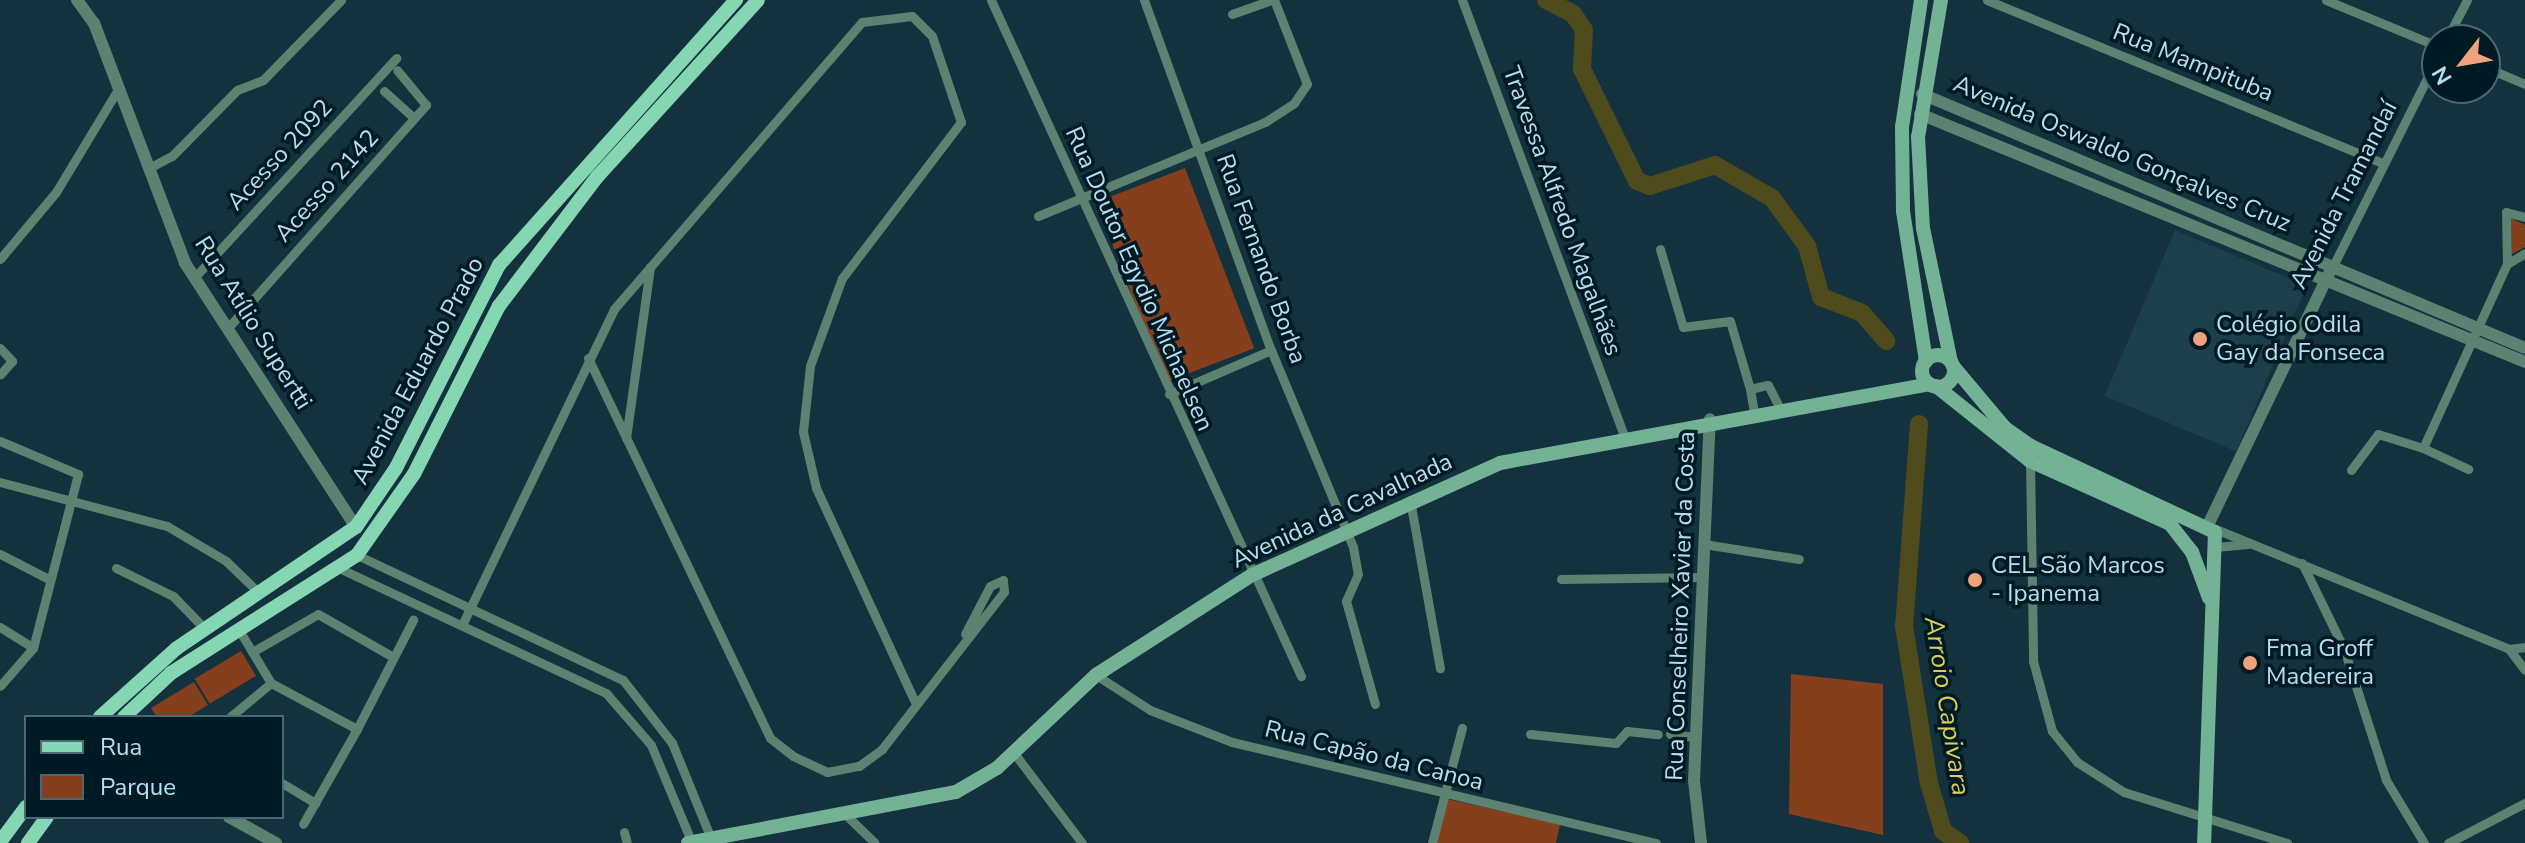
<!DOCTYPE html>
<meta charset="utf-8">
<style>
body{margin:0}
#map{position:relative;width:2525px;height:843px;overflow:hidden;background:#14323d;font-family:"Nunito Sans",sans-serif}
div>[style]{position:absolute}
.built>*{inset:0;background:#1c3f4c;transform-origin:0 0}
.green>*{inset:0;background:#863f1c;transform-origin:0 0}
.river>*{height:18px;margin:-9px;padding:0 9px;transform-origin:9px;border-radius:9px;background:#4f4b1c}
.minor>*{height:9px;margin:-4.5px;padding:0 4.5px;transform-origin:4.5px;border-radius:4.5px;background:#5c8271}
.tertiary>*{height:12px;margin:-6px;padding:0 6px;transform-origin:6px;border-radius:6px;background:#5c8271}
.secondary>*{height:14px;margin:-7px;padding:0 7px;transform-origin:7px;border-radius:7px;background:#74b296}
.secondary>.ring{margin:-7px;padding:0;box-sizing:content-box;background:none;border:14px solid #74b296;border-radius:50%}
.primary>*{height:14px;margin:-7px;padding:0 7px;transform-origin:7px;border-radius:7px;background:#85d6b3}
.dots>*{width:22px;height:22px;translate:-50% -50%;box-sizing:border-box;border:4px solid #001a24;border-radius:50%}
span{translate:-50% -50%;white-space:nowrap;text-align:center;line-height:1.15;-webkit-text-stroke:7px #001a24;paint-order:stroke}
.street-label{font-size:24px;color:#b5e0f2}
.poi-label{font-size:24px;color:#b5e0f2}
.left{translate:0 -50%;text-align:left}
.water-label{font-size:26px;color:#d9cf56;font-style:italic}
.legend{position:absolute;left:24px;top:715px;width:260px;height:104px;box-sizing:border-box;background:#001a24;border:2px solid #486976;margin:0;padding:10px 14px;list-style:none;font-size:24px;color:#b5e0f2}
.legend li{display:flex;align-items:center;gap:16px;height:40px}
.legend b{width:40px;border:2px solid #486976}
.north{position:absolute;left:2421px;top:24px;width:80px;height:80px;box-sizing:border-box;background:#001a24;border:2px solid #486976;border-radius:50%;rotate:239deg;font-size:22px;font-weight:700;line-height:32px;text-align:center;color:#b5e0f2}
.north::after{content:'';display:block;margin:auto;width:28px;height:36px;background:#f1a17d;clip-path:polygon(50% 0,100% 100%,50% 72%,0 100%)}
</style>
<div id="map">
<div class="built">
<div style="left:2175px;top:230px;width:143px;height:180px;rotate:23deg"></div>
</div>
<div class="green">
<div style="left:1185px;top:168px;width:193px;height:95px;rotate:69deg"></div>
<div style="clip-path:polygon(2511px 218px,2525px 225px,2525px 247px,2512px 254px)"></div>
<div style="left:241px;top:651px;width:29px;height:54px;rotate:59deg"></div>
<div style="clip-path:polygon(1791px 674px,1883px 684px,1883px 835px,1789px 814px)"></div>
<div style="clip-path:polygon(194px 682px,208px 705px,188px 717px,157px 717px,151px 708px)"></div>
<div style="clip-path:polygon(1447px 799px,1560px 824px,1556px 843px,1436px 843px)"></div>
</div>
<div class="river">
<div style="left:1546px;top:0;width:30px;rotate:27deg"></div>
<div style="left:1573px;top:14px;width:19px;rotate:55deg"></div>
<div style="left:1584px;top:30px;width:39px;rotate:93deg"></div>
<div style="left:1582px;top:69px;width:125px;rotate:63.8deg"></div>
<div style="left:1637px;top:181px;width:14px;rotate:21deg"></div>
<div style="left:1650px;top:186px;width:68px;rotate:-17.9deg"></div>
<div style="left:1715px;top:165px;width:66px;rotate:30.1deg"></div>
<div style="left:1772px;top:198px;width:59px;rotate:53.9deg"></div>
<div style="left:1807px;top:246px;width:53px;rotate:74.6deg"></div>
<div style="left:1821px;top:297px;width:44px;rotate:21.3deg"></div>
<div style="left:1862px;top:313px;width:37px;rotate:49deg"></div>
<div style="left:1919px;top:424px;width:203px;rotate:94.2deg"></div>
<div style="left:1904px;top:626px;width:159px;rotate:81deg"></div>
<div style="left:1929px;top:783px;width:50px;rotate:73.7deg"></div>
<div style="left:1943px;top:831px;width:21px;rotate:35deg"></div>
</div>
<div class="minor">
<div style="left:991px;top:0;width:744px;rotate:65.36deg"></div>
<div style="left:1144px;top:0;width:372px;rotate:70.1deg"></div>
<div style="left:1271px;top:350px;width:213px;rotate:67.4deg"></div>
<div style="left:1353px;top:547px;width:27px;rotate:80deg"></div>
<div style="left:1358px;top:574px;width:30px;rotate:114deg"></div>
<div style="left:1346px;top:601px;width:107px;rotate:74.3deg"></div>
<div style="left:1462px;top:0;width:465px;rotate:69.6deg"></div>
<div style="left:1987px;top:0;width:428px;rotate:22.4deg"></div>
<div style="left:2326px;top:0;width:120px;rotate:22.5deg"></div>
<div style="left:1232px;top:14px;width:41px;rotate:-19.7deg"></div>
<div style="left:2446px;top:40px;width:45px;rotate:-62.3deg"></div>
<div style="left:2485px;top:67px;width:43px;rotate:23deg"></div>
<div style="left:384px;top:91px;width:40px;rotate:42deg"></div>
<div style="left:149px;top:168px;width:26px;rotate:-28deg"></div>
<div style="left:172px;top:156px;width:93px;rotate:-45.4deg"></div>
<div style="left:237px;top:90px;width:28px;rotate:-21deg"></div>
<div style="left:263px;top:80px;width:112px;rotate:-45.7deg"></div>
<div style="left:1038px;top:216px;width:246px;rotate:-22.5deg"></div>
<div style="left:1265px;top:122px;width:35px;rotate:-33deg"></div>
<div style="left:1294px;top:103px;width:23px;rotate:-56deg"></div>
<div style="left:1307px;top:84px;width:90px;rotate:-111.4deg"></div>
<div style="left:1660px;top:249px;width:81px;rotate:73.6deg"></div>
<div style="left:1683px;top:327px;width:47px;rotate:-7.3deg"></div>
<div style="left:1730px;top:321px;width:71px;rotate:73.6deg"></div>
<div style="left:0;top:259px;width:87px;rotate:-50.1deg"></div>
<div style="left:56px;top:192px;width:118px;rotate:-58.9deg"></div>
<div style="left:2507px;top:264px;width:21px;rotate:-31deg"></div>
<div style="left:2333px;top:266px;width:233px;rotate:-63.4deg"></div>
<div style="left:194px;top:278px;width:299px;rotate:-47.4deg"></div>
<div style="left:227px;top:329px;width:300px;rotate:-48.4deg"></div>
<div style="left:426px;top:105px;width:45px;rotate:-129.6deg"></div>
<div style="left:0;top:348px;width:18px;rotate:47deg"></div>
<div style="left:12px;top:361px;width:18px;rotate:131deg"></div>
<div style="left:588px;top:358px;width:421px;rotate:64.4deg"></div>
<div style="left:770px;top:738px;width:29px;rotate:38deg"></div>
<div style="left:793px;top:756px;width:38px;rotate:25deg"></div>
<div style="left:827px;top:772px;width:33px;rotate:-11deg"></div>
<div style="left:859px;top:766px;width:29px;rotate:-36deg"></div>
<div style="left:882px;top:749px;width:199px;rotate:-52.2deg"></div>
<div style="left:1004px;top:592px;width:12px;rotate:-95deg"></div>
<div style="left:1003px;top:580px;width:14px;rotate:155deg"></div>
<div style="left:990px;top:586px;width:54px;rotate:117.5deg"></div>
<div style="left:1169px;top:394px;width:111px;rotate:-23.3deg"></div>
<div style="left:1754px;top:412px;width:23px;rotate:-100deg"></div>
<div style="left:1750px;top:389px;width:18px;rotate:-13deg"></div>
<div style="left:1768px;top:385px;width:25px;rotate:63deg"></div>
<div style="left:626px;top:438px;width:173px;rotate:-82deg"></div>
<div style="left:0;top:441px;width:85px;rotate:22.9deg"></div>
<div style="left:78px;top:474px;width:180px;rotate:104.5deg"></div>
<div style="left:33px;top:648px;width:50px;rotate:131deg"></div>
<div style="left:2423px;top:448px;width:50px;rotate:25deg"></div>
<div style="left:2030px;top:461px;width:200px;rotate:89.1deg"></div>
<div style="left:2033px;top:661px;width:73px;rotate:74.8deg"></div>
<div style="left:2052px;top:731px;width:40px;rotate:51deg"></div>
<div style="left:2077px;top:762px;width:56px;rotate:32.6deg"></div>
<div style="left:2124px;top:792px;width:171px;rotate:17.4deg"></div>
<div style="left:2351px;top:470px;width:45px;rotate:-53.1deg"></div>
<div style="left:2378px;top:434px;width:47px;rotate:17.3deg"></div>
<div style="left:2423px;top:448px;width:202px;rotate:-65.5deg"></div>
<div style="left:2507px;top:264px;width:52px;rotate:-91.1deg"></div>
<div style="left:2506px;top:212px;width:20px;rotate:15deg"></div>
<div style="left:0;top:482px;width:173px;rotate:14.8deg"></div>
<div style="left:167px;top:526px;width:69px;rotate:30.7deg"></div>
<div style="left:226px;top:561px;width:47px;rotate:44.1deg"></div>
<div style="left:1410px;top:500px;width:171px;rotate:79.9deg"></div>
<div style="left:2213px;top:528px;width:320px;rotate:22.2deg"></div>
<div style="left:2509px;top:649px;width:16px;rotate:-7deg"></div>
<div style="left:1704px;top:544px;width:96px;rotate:9deg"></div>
<div style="left:2215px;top:547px;width:33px;rotate:-5deg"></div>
<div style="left:0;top:554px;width:53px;rotate:27.1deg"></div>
<div style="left:357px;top:555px;width:294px;rotate:25.2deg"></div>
<div style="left:623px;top:680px;width:80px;rotate:52.1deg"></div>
<div style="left:672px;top:743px;width:106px;rotate:67.8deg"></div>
<div style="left:2302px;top:563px;width:96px;rotate:64deg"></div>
<div style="left:2344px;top:649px;width:138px;rotate:72.2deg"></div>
<div style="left:2386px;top:780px;width:74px;rotate:58.9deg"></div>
<div style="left:116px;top:568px;width:64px;rotate:26.2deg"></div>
<div style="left:173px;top:596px;width:47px;rotate:45.9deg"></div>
<div style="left:341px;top:569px;width:293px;rotate:25.1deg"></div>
<div style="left:606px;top:693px;width:69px;rotate:49.1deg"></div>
<div style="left:651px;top:745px;width:106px;rotate:67.3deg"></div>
<div style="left:1561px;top:579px;width:141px;rotate:-0.8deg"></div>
<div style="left:462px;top:625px;width:351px;rotate:-64.3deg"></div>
<div style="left:614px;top:309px;width:379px;rotate:-49.2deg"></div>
<div style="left:862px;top:22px;width:50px;rotate:-6.8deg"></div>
<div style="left:912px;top:16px;width:28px;rotate:45deg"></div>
<div style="left:932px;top:36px;width:91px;rotate:71.4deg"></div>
<div style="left:961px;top:122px;width:196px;rotate:127.3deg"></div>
<div style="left:842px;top:278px;width:94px;rotate:110deg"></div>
<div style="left:810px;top:366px;width:66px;rotate:96.1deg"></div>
<div style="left:803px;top:432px;width:57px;rotate:76.9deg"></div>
<div style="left:816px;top:488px;width:234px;rotate:65.2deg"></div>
<div style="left:0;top:627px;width:39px;rotate:32deg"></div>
<div style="left:239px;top:630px;width:62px;rotate:58.9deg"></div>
<div style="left:271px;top:683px;width:98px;rotate:28.1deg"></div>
<div style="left:357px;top:729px;width:109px;rotate:119.6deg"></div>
<div style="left:2509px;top:649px;width:26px;rotate:53deg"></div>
<div style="left:252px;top:652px;width:76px;rotate:-29.9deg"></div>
<div style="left:318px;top:614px;width:86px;rotate:29.8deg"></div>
<div style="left:1096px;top:675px;width:64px;rotate:32.9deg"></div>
<div style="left:1150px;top:710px;width:88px;rotate:21.3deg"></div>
<div style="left:1232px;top:742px;width:436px;rotate:13.4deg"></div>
<div style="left:230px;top:717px;width:53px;rotate:-39.7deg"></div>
<div style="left:357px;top:729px;width:123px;rotate:-62.8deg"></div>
<div style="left:1530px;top:734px;width:86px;rotate:6deg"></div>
<div style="left:1616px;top:743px;width:16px;rotate:-47deg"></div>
<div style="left:1627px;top:731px;width:31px;rotate:6deg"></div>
<div style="left:1670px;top:734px;width:25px;rotate:7deg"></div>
<div style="left:1014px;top:753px;width:113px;rotate:52.9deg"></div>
<div style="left:282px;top:783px;width:39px;rotate:31deg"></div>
<div style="left:848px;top:817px;width:37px;rotate:44deg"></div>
<div style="left:624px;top:832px;width:11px;rotate:75deg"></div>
<div style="left:1432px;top:843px;width:119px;rotate:-75.4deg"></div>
<div style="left:2448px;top:843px;width:87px;rotate:-27.5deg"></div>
</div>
<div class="tertiary">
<div style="left:77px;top:0;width:29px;rotate:54deg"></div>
<div style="left:94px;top:23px;width:257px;rotate:69.2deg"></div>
<div style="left:185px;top:263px;width:315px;rotate:57.1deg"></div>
<div style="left:1922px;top:94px;width:654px;rotate:22.84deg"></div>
<div style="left:1920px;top:114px;width:654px;rotate:22.29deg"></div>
<div style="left:2208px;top:525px;width:281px;rotate:-64.3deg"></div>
<div style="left:229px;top:817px;width:54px;rotate:29deg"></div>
<div style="left:1701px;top:843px;width:62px;rotate:-96.4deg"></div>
<div style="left:1694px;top:781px;width:362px;rotate:-87.5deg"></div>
</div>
<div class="secondary">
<div style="left:1921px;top:0;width:128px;rotate:98.5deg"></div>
<div style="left:1902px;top:127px;width:84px;rotate:89.3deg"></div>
<div style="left:1903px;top:211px;width:152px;rotate:81.3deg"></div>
<div style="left:1941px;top:0;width:139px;rotate:99.5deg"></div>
<div style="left:1918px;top:137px;width:91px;rotate:86.9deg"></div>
<div style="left:1923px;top:228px;width:137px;rotate:78.2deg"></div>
<div class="ring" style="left:1922px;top:355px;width:18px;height:18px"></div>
<div style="left:1953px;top:366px;width:81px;rotate:50deg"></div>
<div style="left:2005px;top:428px;width:32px;rotate:35deg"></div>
<div style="left:2031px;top:446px;width:203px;rotate:25.1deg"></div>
<div style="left:2215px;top:532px;width:311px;rotate:92deg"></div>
<div style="left:1936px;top:386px;width:120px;rotate:38.6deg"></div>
<div style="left:2030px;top:461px;width:154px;rotate:24.2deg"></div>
<div style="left:2170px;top:524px;width:36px;rotate:52deg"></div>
<div style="left:2192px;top:552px;width:49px;rotate:69.7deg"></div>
<div style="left:688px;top:843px;width:273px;rotate:-10.8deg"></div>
<div style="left:956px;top:792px;width:48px;rotate:-30.3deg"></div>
<div style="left:997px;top:768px;width:136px;rotate:-43.2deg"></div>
<div style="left:1096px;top:675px;width:185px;rotate:-32.7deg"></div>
<div style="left:1252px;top:575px;width:272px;rotate:-24.3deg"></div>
<div style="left:1500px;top:463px;width:437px;rotate:-10.4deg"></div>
</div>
<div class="primary">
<div style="left:100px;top:717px;width:103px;rotate:-41.9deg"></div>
<div style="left:177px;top:648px;width:216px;rotate:-34.1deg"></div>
<div style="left:356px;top:527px;width:71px;rotate:-55.9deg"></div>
<div style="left:396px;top:468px;width:228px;rotate:-63.1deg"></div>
<div style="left:499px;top:265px;width:356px;rotate:-48.2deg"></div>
<div style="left:124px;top:717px;width:64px;rotate:-43.1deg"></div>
<div style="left:171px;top:673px;width:220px;rotate:-32.4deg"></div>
<div style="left:357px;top:555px;width:99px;rotate:-54.9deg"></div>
<div style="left:414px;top:474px;width:188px;rotate:-63.2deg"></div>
<div style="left:499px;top:306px;width:162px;rotate:-52.8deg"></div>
<div style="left:597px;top:177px;width:239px;rotate:-47.7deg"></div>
<div style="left:0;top:842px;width:44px;rotate:-53.4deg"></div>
<div style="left:28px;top:843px;width:32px;rotate:-54deg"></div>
</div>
<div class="dots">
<div style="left:2200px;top:339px;background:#f1a17d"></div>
<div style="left:1975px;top:580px;background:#f1a17d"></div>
<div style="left:2250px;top:663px;background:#f1a17d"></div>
</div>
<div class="street-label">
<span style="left:2193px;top:63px;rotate:22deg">Rua Mampituba</span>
<span style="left:2122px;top:154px;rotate:23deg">Avenida Oswaldo Gonçalves Cruz</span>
<span style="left:280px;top:155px;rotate:-47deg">Acesso 2092</span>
<span style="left:327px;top:186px;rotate:-48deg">Acesso 2142</span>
<span style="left:2344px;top:195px;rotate:-63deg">Avenida Tramandaí</span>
<span style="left:1562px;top:211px;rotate:70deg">Travessa Alfredo Magalhães</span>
<span style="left:1261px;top:259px;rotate:70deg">Rua Fernando Borba</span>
<span style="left:1139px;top:279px;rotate:66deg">Rua Doutor Egydio Michaelsen</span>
<span style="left:253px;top:323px;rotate:58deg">Rua Atílio Supertti</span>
<span style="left:418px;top:371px;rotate:-62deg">Avenida Eduardo Prado</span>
<span style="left:1342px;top:511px;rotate:-25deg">Avenida da Cavalhada</span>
<span style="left:1681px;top:606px;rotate:-88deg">Rua Conselheiro Xavier da Costa</span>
<span style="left:1374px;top:756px;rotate:14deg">Rua Capão da Canoa</span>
</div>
<div class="poi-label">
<span class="left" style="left:2216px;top:339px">Colégio Odila<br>Gay da Fonseca</span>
<span class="left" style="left:1991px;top:580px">CEL São Marcos<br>- Ipanema</span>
<span class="left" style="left:2266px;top:663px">Fma Groff<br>Madereira</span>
</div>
<div class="water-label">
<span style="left:1947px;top:706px;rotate:81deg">Arroio Capivara</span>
</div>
<ul class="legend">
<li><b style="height:10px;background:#85d6b3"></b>Rua</li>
<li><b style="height:22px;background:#863f1c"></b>Parque</li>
</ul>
<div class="north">N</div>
</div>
